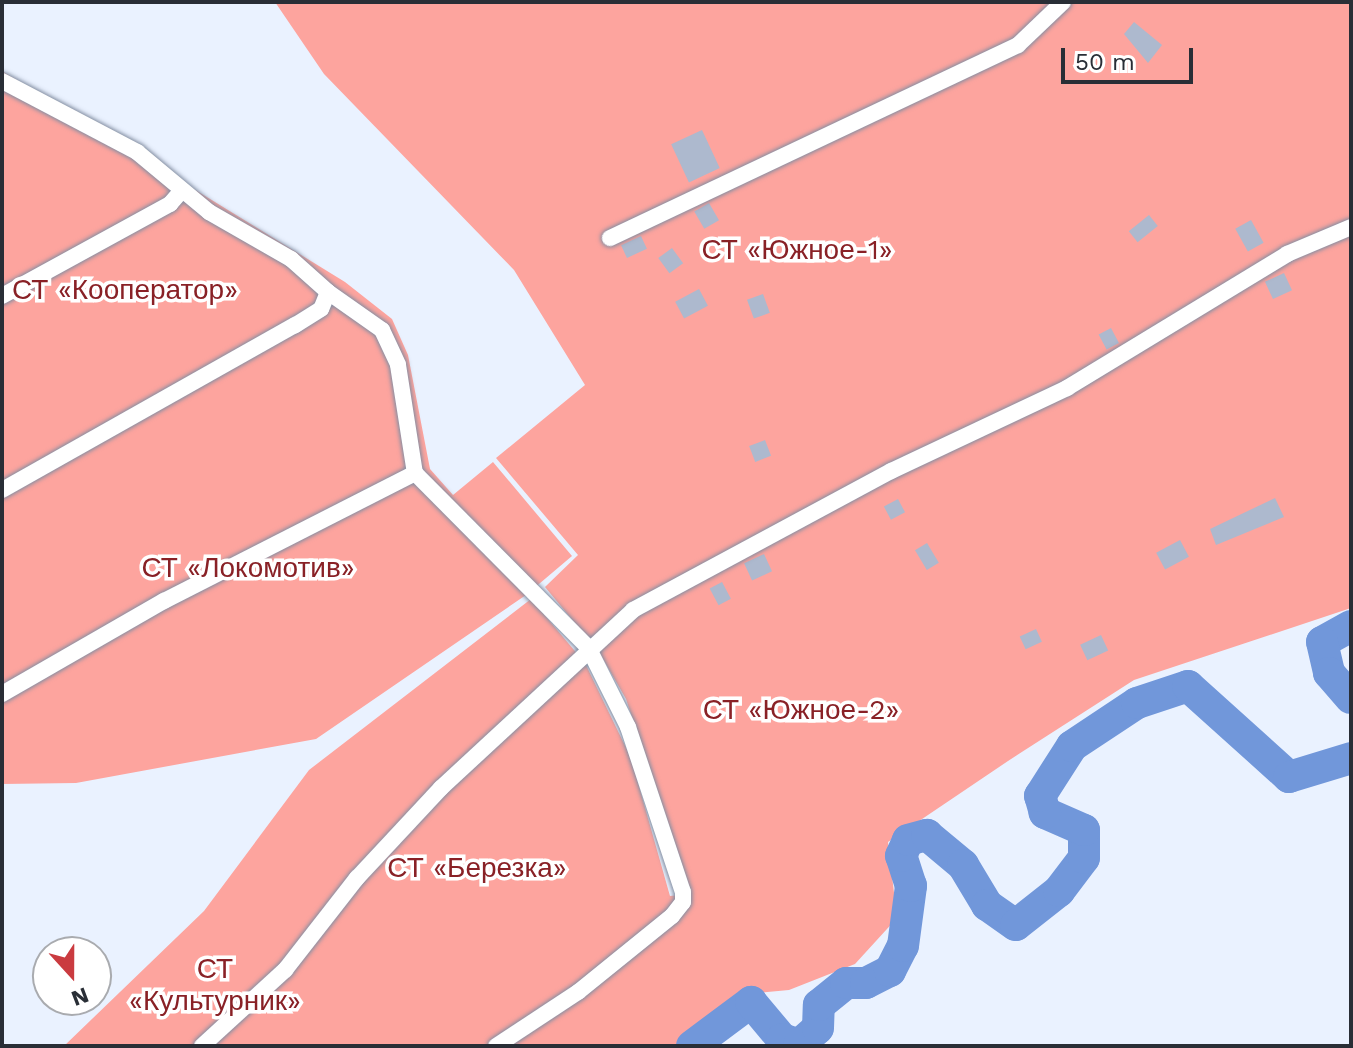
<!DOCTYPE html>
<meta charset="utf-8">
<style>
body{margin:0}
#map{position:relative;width:1353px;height:1048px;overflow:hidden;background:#eaf2ff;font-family:"Work Sans",sans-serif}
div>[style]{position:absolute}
.green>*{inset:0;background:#fda49e}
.river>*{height:32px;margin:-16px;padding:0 16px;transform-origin:16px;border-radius:16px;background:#7197da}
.building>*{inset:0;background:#adb9ce;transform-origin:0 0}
.roads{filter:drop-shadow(0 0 2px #838ea2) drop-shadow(0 0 2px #838ea2)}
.minor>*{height:16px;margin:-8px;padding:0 8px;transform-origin:8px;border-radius:8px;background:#fff}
span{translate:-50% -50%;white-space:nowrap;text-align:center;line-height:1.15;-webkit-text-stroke:7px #fff;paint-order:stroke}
.park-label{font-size:28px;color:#892126}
.frame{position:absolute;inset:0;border:4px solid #292e36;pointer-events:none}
.north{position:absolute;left:32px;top:936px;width:80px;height:80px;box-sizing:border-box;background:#fff;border:2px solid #a9abaf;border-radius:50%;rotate:159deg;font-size:22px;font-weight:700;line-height:32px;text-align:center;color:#292e36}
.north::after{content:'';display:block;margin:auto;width:28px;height:36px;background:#ca3b40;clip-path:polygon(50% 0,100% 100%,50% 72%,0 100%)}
.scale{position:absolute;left:1061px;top:48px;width:132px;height:36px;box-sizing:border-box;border:4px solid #292e36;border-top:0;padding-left:10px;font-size:24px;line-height:28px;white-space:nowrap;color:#292e36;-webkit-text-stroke:6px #fff;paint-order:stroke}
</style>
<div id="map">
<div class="green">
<div style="clip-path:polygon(275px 2px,1351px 2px,1351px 608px,1134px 680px,1008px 761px,888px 842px,897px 918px,855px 964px,789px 990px,746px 994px,685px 1046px,64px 1046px,204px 911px,309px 770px,531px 599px,585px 663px,631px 758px,670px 896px,690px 894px,626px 699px,599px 652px,545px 587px,578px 555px,496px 458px,585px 385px,514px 270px,324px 74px)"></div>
<div style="clip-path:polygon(2px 71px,345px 282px,392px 319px,408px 355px,430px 469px,453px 495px,493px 462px,572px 556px,526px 595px,316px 739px,76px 783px,2px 784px)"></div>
</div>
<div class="river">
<div style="left:1351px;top:626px;width:33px;rotate:151deg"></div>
<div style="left:1322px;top:642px;width:32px;rotate:77deg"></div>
<div style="left:1329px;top:673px;width:33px;rotate:49deg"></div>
<div style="left:692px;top:1046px;width:74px;rotate:-36.7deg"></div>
<div style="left:751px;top:1002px;width:48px;rotate:50deg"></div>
<div style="left:782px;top:1039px;width:18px;rotate:19deg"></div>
<div style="left:799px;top:1045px;width:25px;rotate:-42deg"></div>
<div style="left:818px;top:1028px;width:23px;rotate:-88deg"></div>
<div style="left:819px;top:1005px;width:35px;rotate:-39deg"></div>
<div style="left:846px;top:983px;width:20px"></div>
<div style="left:866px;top:983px;width:27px;rotate:-27deg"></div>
<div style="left:890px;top:971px;width:28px;rotate:-63deg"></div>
<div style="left:903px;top:946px;width:61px;rotate:-82.4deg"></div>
<div style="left:911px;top:886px;width:32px;rotate:-108deg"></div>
<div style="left:901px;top:856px;width:17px;rotate:-66deg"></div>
<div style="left:908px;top:840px;width:20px;rotate:-15deg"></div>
<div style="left:927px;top:835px;width:47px;rotate:39.8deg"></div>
<div style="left:963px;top:865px;width:47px;rotate:59deg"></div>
<div style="left:987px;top:905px;width:35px;rotate:35deg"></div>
<div style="left:1016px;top:925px;width:55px;rotate:-38.3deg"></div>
<div style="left:1059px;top:891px;width:41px;rotate:-52.9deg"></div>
<div style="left:1084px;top:858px;width:28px;rotate:-90deg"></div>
<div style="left:1084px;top:830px;width:43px;rotate:-156.4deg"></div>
<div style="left:1045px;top:813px;width:18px;rotate:-106deg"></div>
<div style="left:1040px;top:796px;width:59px;rotate:-57.4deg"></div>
<div style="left:1072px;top:746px;width:78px;rotate:-33.5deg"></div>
<div style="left:1137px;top:703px;width:54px;rotate:-18.4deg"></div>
<div style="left:1188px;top:686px;width:136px;rotate:42deg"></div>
<div style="left:1289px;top:777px;width:65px;rotate:-17deg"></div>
</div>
<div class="building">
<div style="clip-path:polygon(1134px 22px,1162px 45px,1148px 63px,1124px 34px)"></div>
<div style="left:702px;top:130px;width:42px;height:34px;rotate:65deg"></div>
<div style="left:709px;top:203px;width:20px;height:17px;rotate:60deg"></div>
<div style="left:1149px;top:215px;width:14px;height:26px;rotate:51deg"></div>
<div style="left:1251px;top:220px;width:26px;height:18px;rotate:61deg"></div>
<div style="left:641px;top:236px;width:14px;height:22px;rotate:65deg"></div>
<div style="left:672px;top:248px;width:19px;height:17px;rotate:54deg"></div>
<div style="left:1284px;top:273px;width:19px;height:21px;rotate:65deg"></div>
<div style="left:699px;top:289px;width:19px;height:27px;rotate:62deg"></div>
<div style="left:763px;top:294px;width:20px;height:17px;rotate:70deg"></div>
<div style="left:1111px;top:328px;width:17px;height:14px;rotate:62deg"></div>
<div style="left:765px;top:440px;width:17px;height:17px;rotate:69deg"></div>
<div style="clip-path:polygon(1275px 498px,1284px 517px,1216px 545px,1210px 529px)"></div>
<div style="left:898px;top:499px;width:15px;height:16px;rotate:62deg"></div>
<div style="left:1180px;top:540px;width:19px;height:27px;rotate:62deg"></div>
<div style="left:927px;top:543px;width:23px;height:14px;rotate:59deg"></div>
<div style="left:764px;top:554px;width:19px;height:22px;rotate:65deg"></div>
<div style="left:722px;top:582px;width:19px;height:14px;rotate:62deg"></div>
<div style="left:1036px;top:629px;width:14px;height:18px;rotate:65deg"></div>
<div style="left:1101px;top:635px;width:17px;height:23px;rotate:65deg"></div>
</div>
<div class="roads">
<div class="minor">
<div style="left:2px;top:81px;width:153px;rotate:27.7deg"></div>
<div style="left:137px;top:152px;width:94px;rotate:39.8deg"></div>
<div style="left:209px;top:212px;width:95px;rotate:29.8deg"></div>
<div style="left:291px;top:259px;width:50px;rotate:41.7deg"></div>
<div style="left:328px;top:292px;width:18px;rotate:112deg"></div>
<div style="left:321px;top:309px;width:31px;rotate:148deg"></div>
<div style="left:295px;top:325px;width:336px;rotate:150.6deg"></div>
<div style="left:610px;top:238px;width:451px;rotate:-25.3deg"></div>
<div style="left:1018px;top:45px;width:62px;rotate:-43.7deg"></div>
<div style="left:328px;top:292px;width:66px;rotate:35.1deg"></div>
<div style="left:382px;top:330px;width:38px;rotate:65deg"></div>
<div style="left:398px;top:365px;width:109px;rotate:81.1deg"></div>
<div style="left:415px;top:473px;width:245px;rotate:45.2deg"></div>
<div style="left:588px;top:647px;width:89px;rotate:63.4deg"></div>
<div style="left:628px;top:727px;width:174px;rotate:71.6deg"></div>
<div style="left:683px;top:892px;width:10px;rotate:90deg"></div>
<div style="left:683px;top:902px;width:18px;rotate:128deg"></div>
<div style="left:672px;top:916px;width:121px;rotate:141deg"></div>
<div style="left:578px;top:992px;width:98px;rotate:146.6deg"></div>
<div style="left:2px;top:296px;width:192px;rotate:-28.7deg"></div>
<div style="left:170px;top:204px;width:18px;rotate:-49deg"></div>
<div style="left:2px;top:694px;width:187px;rotate:-29.9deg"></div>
<div style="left:164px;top:601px;width:282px;rotate:-27deg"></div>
<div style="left:202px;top:1046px;width:113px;rotate:-42.5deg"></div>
<div style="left:285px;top:970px;width:117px;rotate:-52deg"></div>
<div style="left:357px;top:878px;width:123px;rotate:-47deg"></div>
<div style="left:441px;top:788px;width:262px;rotate:-42.8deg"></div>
<div style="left:633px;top:610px;width:293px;rotate:-28.3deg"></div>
<div style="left:891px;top:471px;width:195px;rotate:-25.2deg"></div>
<div style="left:1067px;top:388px;width:258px;rotate:-31.3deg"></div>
<div style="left:1287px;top:254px;width:69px;rotate:-22.9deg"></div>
</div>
</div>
<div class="park-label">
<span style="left:797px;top:250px">СТ «Южное-1»</span>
<span style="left:125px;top:290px">СТ «Кооператор»</span>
<span style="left:248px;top:568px">СТ «Локомотив»</span>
<span style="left:801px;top:710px">СТ «Южное-2»</span>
<span style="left:477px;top:868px">СТ «Березка»</span>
<span style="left:215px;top:985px">СТ<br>«Культурник»</span>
</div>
<div class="frame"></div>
<div class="north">N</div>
<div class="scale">50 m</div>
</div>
